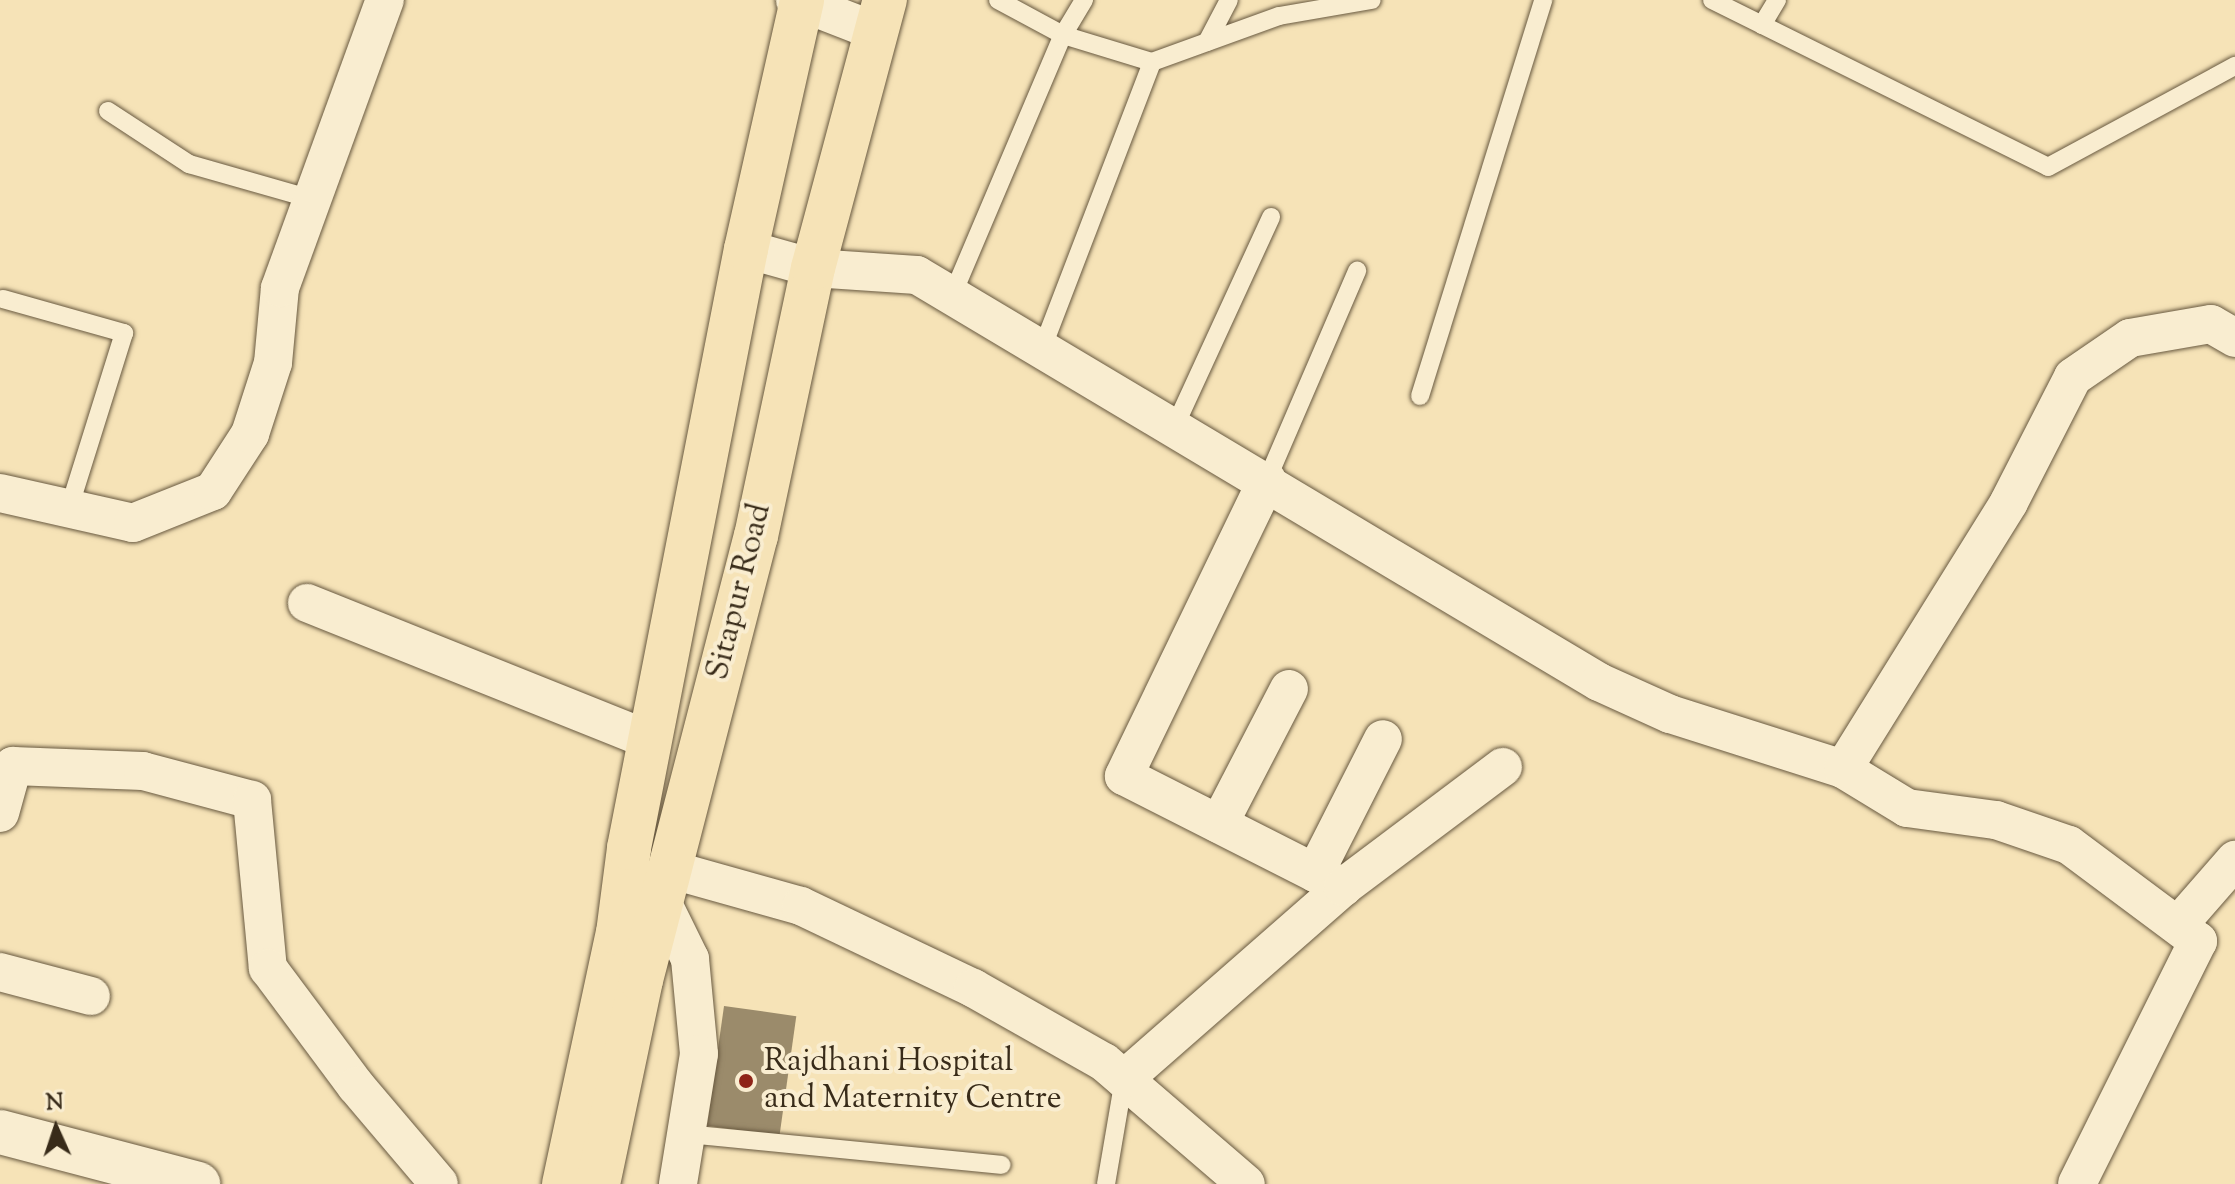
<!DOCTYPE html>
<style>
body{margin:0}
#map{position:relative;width:2235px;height:1184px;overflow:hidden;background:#f6e3b7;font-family:"Sorts Mill Goudy",serif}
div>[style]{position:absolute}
.building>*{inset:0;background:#9b8b6b;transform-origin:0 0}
.roads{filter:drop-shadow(0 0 2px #685940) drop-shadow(0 0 2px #685940)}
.lane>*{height:18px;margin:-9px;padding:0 9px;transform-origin:9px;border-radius:9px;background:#f9edd0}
.street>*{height:38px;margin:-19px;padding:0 19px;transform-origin:19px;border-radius:19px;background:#f9edd0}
.secondary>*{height:44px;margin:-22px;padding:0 22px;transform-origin:22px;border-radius:22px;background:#f9edd0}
.primary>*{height:44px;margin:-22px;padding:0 22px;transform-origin:22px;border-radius:22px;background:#f6e3b7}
.dots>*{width:22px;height:22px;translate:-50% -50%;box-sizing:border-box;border:4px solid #f9edd0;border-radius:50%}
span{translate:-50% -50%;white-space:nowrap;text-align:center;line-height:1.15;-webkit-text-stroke:8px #f9edd0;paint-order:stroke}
.street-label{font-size:32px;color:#382b19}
.poi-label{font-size:32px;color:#382b19}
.left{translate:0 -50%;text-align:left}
.north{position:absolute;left:16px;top:1088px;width:80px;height:80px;-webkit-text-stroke:6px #f9edd0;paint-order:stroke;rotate:357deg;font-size:22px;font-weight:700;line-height:32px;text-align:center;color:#382b19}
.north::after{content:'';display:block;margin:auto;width:28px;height:36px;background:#382b19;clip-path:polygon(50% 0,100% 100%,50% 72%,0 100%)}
</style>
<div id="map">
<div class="building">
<div style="left:724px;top:1006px;width:73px;height:121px;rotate:8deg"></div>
</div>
<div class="roads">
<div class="lane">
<div style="left:998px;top:0;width:74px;rotate:28.3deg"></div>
<div style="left:1063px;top:35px;width:93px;rotate:16.9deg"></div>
<div style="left:1152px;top:62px;width:135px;rotate:-19.9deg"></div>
<div style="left:1279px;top:16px;width:94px;rotate:-9.8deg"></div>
<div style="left:1712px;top:0;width:375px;rotate:26.4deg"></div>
<div style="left:2048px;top:167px;width:213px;rotate:-28.4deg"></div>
<div style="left:1762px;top:25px;width:29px;rotate:-59deg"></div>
<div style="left:1207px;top:42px;width:47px;rotate:-62.4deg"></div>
<div style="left:108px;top:111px;width:97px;rotate:33.2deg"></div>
<div style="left:189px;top:164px;width:128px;rotate:15.9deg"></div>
<div style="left:952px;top:296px;width:284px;rotate:-67deg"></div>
<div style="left:1063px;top:35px;width:41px;rotate:-59deg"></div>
<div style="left:3px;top:299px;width:126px;rotate:15.7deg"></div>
<div style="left:124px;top:333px;width:184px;rotate:107.4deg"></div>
<div style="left:1042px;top:349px;width:307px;rotate:-69deg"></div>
<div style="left:1420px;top:396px;width:415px;rotate:-72.7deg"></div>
<div style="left:1175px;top:426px;width:230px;rotate:-65.3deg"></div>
<div style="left:1267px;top:480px;width:228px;rotate:-66.7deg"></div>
<div style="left:687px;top:1134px;width:316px;rotate:5.6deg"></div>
<div style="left:1106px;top:1184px;width:107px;rotate:-80.3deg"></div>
</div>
<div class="street">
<div style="left:795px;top:0;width:86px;rotate:21.2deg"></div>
<div style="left:746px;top:249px;width:70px;rotate:15.8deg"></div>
<div style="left:813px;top:268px;width:104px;rotate:3.9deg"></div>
<div style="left:917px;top:275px;width:794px;rotate:30.83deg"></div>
<div style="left:1599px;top:682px;width:78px;rotate:24.3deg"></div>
<div style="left:1670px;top:714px;width:182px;rotate:17.6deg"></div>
<div style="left:1843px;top:769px;width:75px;rotate:31.4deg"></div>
<div style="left:1907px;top:808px;width:90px;rotate:7.7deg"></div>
<div style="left:1996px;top:820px;width:77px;rotate:18.9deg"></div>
<div style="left:2069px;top:845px;width:161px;rotate:36.7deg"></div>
<div style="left:2198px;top:941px;width:271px;rotate:116.5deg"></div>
<div style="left:1267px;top:480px;width:329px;rotate:115.8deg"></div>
<div style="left:1124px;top:776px;width:246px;rotate:26.9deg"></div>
<div style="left:0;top:493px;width:136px;rotate:12.7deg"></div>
<div style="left:133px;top:523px;width:86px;rotate:-21.8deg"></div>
<div style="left:213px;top:491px;width:68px;rotate:-57deg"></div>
<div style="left:250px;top:434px;width:75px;rotate:-72.1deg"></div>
<div style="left:273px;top:363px;width:75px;rotate:-84.7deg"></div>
<div style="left:280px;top:288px;width:307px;rotate:-70deg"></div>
<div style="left:307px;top:603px;width:369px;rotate:21.8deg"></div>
<div style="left:1843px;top:769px;width:314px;rotate:-58.1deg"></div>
<div style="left:2009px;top:502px;width:140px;rotate:-62.9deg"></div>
<div style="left:2073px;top:377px;width:69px;rotate:-34.4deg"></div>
<div style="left:2130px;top:338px;width:82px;rotate:-9.8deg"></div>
<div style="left:2211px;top:324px;width:28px;rotate:30deg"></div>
<div style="left:0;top:813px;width:49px;rotate:-74.5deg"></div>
<div style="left:13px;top:766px;width:130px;rotate:2.2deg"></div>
<div style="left:143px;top:771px;width:113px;rotate:14.9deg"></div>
<div style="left:252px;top:800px;width:169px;rotate:84.6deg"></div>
<div style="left:268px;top:968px;width:147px;rotate:53.3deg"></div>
<div style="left:356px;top:1086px;width:128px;rotate:49.7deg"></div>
<div style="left:1219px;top:824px;width:152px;rotate:-62.6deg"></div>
<div style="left:669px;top:869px;width:137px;rotate:15.7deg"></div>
<div style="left:801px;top:906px;width:191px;rotate:25.5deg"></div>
<div style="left:973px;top:988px;width:150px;rotate:29.5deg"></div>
<div style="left:1104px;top:1062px;width:187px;rotate:40.7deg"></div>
<div style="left:1315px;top:873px;width:150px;rotate:-63.1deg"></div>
<div style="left:661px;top:900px;width:66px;rotate:63.8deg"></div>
<div style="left:690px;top:959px;width:95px;rotate:84.6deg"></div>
<div style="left:699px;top:1054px;width:132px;rotate:99.2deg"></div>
<div style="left:2180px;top:923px;width:84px;rotate:-48.9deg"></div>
<div style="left:0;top:972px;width:94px;rotate:14.8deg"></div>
<div style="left:1124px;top:1079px;width:291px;rotate:-41.2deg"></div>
<div style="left:1343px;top:887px;width:200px;rotate:-36.9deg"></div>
</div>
<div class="secondary">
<div style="left:0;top:1132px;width:205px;rotate:14.7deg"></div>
</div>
<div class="primary">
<div style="left:564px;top:1184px;width:257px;rotate:-77.9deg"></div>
<div style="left:618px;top:933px;width:86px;rotate:-82.6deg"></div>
<div style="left:629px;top:848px;width:610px;rotate:-78.95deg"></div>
<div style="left:746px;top:249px;width:255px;rotate:-77.3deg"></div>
<div style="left:598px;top:1184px;width:208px;rotate:-78.1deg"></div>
<div style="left:641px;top:980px;width:459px;rotate:-75.5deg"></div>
<div style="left:756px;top:536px;width:274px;rotate:-78deg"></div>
<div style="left:813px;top:268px;width:278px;rotate:-75deg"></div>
</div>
</div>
<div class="dots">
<div style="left:746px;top:1081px;background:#8f2418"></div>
</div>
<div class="street-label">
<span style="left:740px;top:592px;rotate:-76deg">Sitapur Road</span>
</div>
<div class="poi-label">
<span class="left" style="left:764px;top:1081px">Rajdhani Hospital<br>and Maternity Centre</span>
</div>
<div class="north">N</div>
</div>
